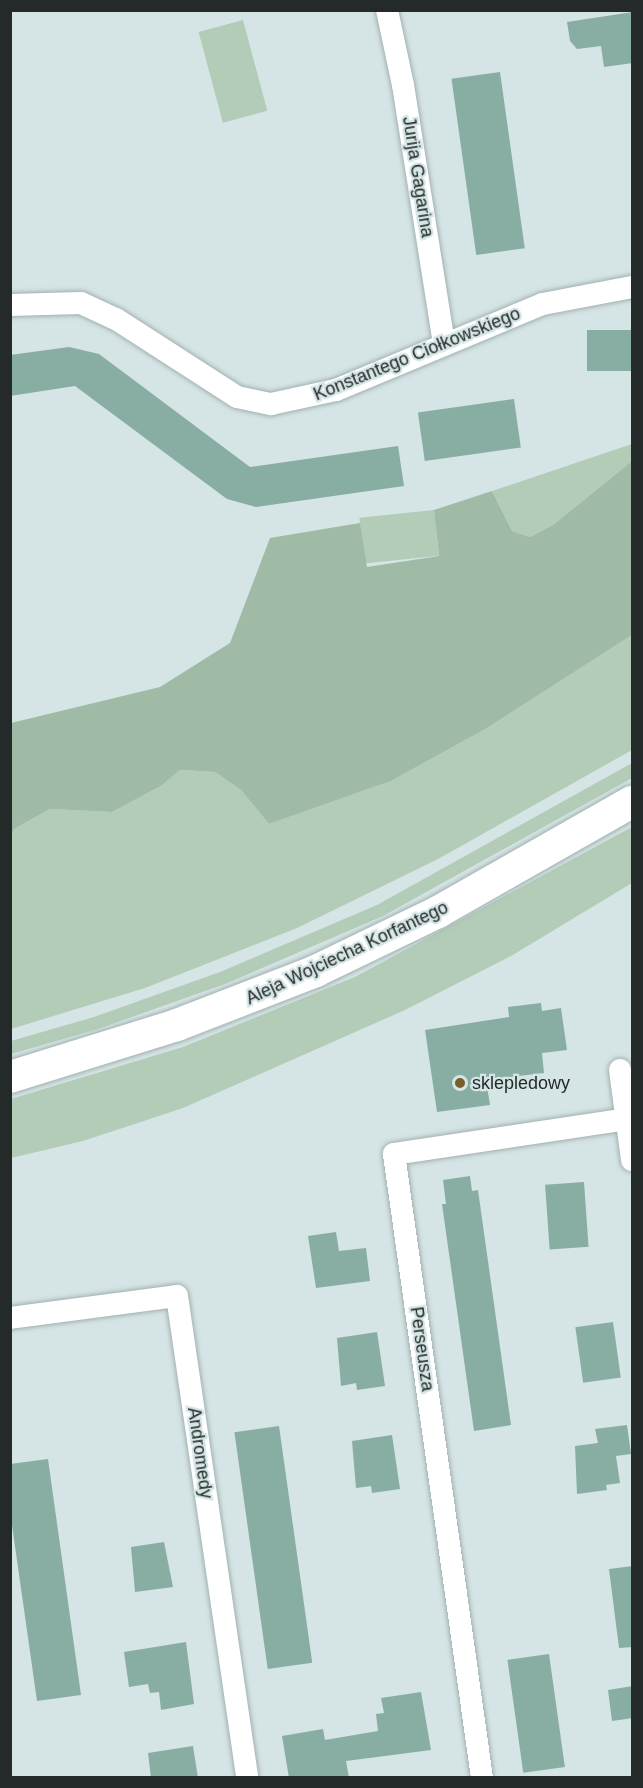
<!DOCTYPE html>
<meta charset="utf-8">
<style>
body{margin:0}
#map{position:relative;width:643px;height:1788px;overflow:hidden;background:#d5e4e5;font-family:Arial,sans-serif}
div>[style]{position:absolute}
.green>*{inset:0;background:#b3ccb8;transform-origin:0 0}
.forest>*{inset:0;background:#9fbba5}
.building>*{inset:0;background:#88ada3;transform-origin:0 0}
.roads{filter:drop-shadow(0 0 2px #a1b0b0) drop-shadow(0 0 2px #a1b0b0)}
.street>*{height:22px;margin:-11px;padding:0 11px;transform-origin:11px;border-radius:11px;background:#fff}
.secondary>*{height:32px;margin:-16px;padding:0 16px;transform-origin:16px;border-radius:16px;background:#fff}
.dots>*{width:16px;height:16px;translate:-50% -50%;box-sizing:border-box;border:3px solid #d5e4e5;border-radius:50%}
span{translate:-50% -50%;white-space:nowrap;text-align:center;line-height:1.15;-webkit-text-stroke:4.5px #d5e4e5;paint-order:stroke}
.street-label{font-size:18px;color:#242a2a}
.poi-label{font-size:18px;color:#242a2a}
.left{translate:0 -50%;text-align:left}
.frame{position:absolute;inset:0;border:12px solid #242a2a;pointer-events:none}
</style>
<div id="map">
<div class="green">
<div style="left:243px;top:20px;width:94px;height:46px;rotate:75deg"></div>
<div style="clip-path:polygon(632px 444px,632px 461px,553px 525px,530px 537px,512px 531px,492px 491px)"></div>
<div style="left:434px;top:510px;width:46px;height:75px;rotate:84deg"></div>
<div style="clip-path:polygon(632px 635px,632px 750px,438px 859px,297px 928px,145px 988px,11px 1029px,10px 836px,14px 829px,50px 809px,112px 812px,161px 786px,180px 770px,215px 772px,241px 790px,269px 824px,391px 781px,487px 728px)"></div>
<div style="clip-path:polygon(632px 763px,632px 778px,383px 916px,225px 984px,98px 1029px,11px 1054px,11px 1041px,94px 1017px,220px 972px,377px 905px)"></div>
<div style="clip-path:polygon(632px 827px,632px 883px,511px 956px,405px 1010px,183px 1108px,83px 1141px,11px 1158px,11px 1099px,183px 1047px,355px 977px)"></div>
</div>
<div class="forest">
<div style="clip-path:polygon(632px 461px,632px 635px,487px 728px,391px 781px,269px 824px,241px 790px,215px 772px,180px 770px,161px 786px,112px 812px,50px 809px,14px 829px,11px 836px,11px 723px,160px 687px,230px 643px,270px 538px,360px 523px,367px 567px,439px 556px,434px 510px,492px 491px,512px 531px,530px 537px,553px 525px)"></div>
</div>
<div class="building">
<div style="clip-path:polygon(633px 12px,633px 63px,604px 67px,601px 46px,577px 49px,570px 41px,567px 22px)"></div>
<div style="left:500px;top:72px;width:178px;height:49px;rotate:82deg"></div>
<div style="left:633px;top:330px;width:41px;height:46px;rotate:90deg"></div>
<div style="clip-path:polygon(69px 347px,99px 354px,250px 467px,398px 446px,404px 486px,256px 507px,227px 499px,75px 386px,10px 396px,10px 355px)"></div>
<div style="left:514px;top:399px;width:49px;height:97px;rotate:82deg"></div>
<div style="clip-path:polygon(541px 1003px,542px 1011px,561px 1008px,567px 1050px,542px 1053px,544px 1073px,486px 1080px,490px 1105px,437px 1112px,425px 1030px,509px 1017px,508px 1007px)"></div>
<div style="clip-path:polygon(470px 1176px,472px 1191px,478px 1190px,511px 1425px,474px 1431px,442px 1204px,446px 1204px,443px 1180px)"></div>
<div style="left:584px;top:1182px;width:65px;height:39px;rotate:86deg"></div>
<div style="clip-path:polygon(336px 1232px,339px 1251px,366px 1248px,370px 1281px,316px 1288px,308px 1236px)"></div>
<div style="left:613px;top:1322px;width:56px;height:38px;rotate:82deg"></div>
<div style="clip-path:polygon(377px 1332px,385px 1386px,357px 1390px,356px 1383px,341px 1386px,337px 1338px)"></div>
<div style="clip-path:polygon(627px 1425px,631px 1454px,616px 1456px,620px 1483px,606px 1485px,607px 1490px,577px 1494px,575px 1446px,598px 1443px,595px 1429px)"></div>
<div style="left:279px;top:1426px;width:239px;height:45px;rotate:82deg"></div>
<div style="clip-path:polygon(392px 1435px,400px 1489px,372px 1493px,371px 1486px,356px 1488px,352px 1441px)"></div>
<div style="clip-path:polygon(48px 1459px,81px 1695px,37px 1701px,10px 1511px,10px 1464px)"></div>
<div style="clip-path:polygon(164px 1542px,173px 1587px,135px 1592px,131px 1547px)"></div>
<div style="clip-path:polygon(633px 1566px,633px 1647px,619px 1648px,609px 1569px)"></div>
<div style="clip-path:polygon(186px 1642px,194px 1704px,161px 1710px,159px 1692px,150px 1693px,148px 1684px,129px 1687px,124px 1652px)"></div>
<div style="left:549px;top:1654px;width:114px;height:42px;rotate:82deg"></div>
<div style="clip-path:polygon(633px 1686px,633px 1718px,612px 1721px,608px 1690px)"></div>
<div style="clip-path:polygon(421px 1692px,431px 1750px,346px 1761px,349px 1778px,289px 1778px,282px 1736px,323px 1729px,325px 1740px,378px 1731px,376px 1714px,384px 1713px,381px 1698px)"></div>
<div style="clip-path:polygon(193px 1746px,198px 1778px,151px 1778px,148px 1753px)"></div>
</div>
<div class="roads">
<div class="street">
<div style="left:387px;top:10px;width:77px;rotate:78deg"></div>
<div style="left:403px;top:85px;width:263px;rotate:81deg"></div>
<div style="left:10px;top:305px;width:71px;rotate:-1.6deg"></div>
<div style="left:81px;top:303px;width:38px;rotate:25deg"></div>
<div style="left:116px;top:319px;width:144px;rotate:32.8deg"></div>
<div style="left:237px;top:397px;width:35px;rotate:12deg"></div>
<div style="left:271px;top:404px;width:66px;rotate:-12.2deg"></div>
<div style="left:336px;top:390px;width:224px;rotate:-22.6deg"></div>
<div style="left:543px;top:304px;width:91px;rotate:-10.8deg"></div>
<div style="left:620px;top:1070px;width:91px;rotate:82.4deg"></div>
<div style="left:10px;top:1318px;width:168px;rotate:-7.5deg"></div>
<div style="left:177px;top:1296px;width:487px;rotate:81.7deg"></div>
<div style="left:482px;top:1778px;width:630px;rotate:-98.03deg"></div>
<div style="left:394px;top:1154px;width:236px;rotate:-8.5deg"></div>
</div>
<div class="secondary">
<div style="left:10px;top:1077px;width:175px;rotate:-17.3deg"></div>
<div style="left:177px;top:1025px;width:149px;rotate:-21.2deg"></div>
<div style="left:316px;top:971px;width:136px;rotate:-25.8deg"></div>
<div style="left:438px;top:912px;width:223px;rotate:-29.6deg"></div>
</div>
</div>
<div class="dots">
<div style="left:460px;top:1083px;background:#785d2f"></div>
</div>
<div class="street-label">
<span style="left:418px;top:177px;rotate:81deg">Jurija Gagarina</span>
<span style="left:417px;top:354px;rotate:-22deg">Konstantego Ciołkowskiego</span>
<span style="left:347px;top:953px;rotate:-25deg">Aleja Wojciecha Korfantego</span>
<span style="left:422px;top:1349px;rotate:82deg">Perseusza</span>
<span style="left:200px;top:1453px;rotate:82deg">Andromedy</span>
</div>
<div class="poi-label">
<span class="left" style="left:472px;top:1083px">sklepledowy</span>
</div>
<div class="frame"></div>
</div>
